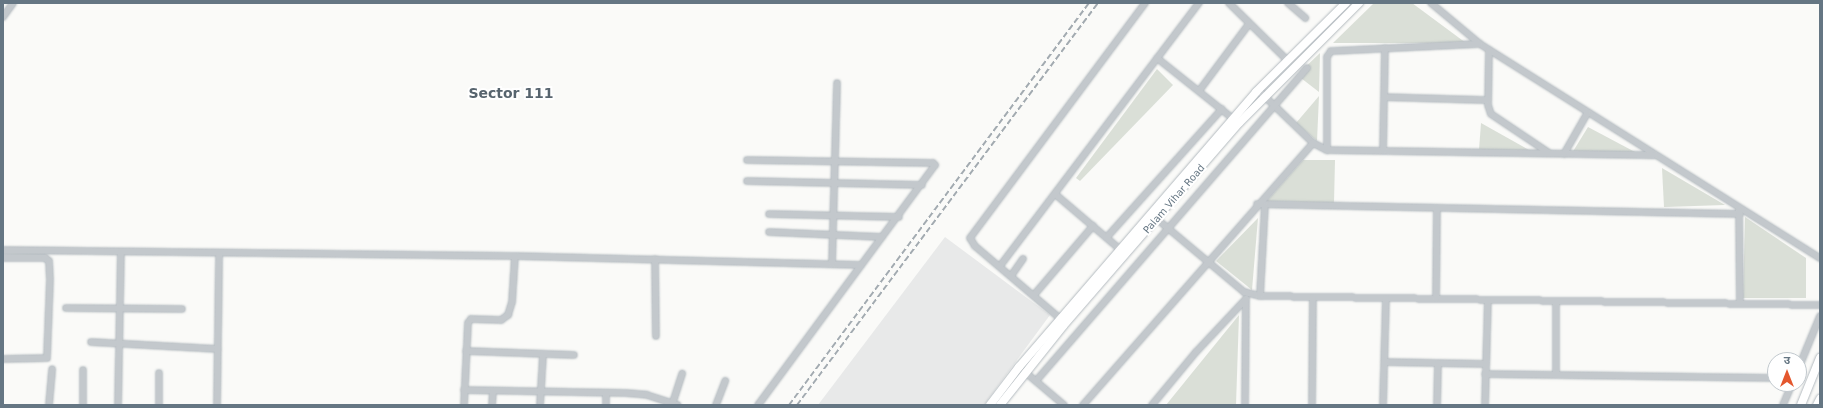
<!DOCTYPE html>
<meta charset="utf-8">
<style>
body{margin:0}
#map{position:relative;width:1823px;height:408px;overflow:hidden;background:#fafaf8;font-family:"DejaVu Sans","Noto Sans Devanagari",sans-serif}
div>[style]{position:absolute}
.built>*{inset:0;background:#e8e9e9}
.green>*{inset:0;background:#dadfd7}
.roads{filter:drop-shadow(0 0 1px #b3babf) drop-shadow(0 0 1px #b3babf)}
.street>*{height:6px;margin:-3px;padding:0 3px;transform-origin:3px;border-radius:3px;background:#c3c8cc}
.secondary>*{height:8px;margin:-4px;padding:0 4px;transform-origin:4px;border-radius:4px;background:#fff}
.rail>*{height:2px;margin-top:-1px;transform-origin:0;background:repeating-linear-gradient(90deg,#a2aab0 0 6px,transparent 0 9px)}
span{translate:-50% -50%;white-space:nowrap;text-align:center;line-height:1.15;-webkit-text-stroke:4px #fff;paint-order:stroke}
.street-label{font-size:10px;color:#657683}
.district-label{font-size:14px;color:#57646e;font-weight:700}
.frame{position:absolute;inset:0;border:4px solid #657683;pointer-events:none}
.north{position:absolute;left:1767px;top:352px;width:40px;height:40px;box-sizing:border-box;background:#fff;border:1px solid #c1c8cd;border-radius:50%;rotate:0deg;font-size:11px;font-weight:700;line-height:16px;text-align:center;color:#657683}
.north::after{content:'';display:block;margin:auto;width:14px;height:18px;background:#e4572e;clip-path:polygon(50% 0,100% 100%,50% 72%,0 100%)}
</style>
<div id="map">
<div class="built">
<div style="clip-path:polygon(945px 237px,1050px 315px,984px 405px,818px 405px)"></div>
</div>
<div class="green">
<div style="clip-path:polygon(1374px 3px,1412px 3px,1466px 43px,1333px 43px)"></div>
<div style="clip-path:polygon(1320px 53px,1319px 92px,1297px 75px)"></div>
<div style="clip-path:polygon(1157px 69px,1173px 85px,1080px 181px,1076px 178px)"></div>
<div style="clip-path:polygon(1319px 96px,1317px 141px,1296px 123px)"></div>
<div style="clip-path:polygon(1481px 123px,1529px 150px,1479px 150px)"></div>
<div style="clip-path:polygon(1588px 127px,1635px 152px,1572px 153px)"></div>
<div style="clip-path:polygon(1303px 160px,1335px 160px,1334px 203px,1267px 201px)"></div>
<div style="clip-path:polygon(1662px 168px,1725px 205px,1664px 207px)"></div>
<div style="clip-path:polygon(1745px 217px,1806px 258px,1806px 298px,1743px 298px)"></div>
<div style="clip-path:polygon(1258px 218px,1252px 290px,1216px 261px)"></div>
<div style="clip-path:polygon(1239px 315px,1236px 405px,1166px 405px)"></div>
</div>
<div class="roads">
<div class="street">
<div style="left:1229px;top:3px;width:83px;rotate:44.5deg"></div>
<div style="left:1288px;top:3px;width:23px;rotate:41deg"></div>
<div style="left:1431px;top:3px;width:64px;rotate:39.9deg"></div>
<div style="left:1480px;top:44px;width:402px;rotate:32.2deg"></div>
<div style="left:3px;top:17px;width:17px;rotate:-54deg"></div>
<div style="left:1489px;top:50px;width:55px;rotate:91deg"></div>
<div style="left:1488px;top:105px;width:9px;rotate:72deg"></div>
<div style="left:1491px;top:114px;width:70px;rotate:33.9deg"></div>
<div style="left:1157px;top:58px;width:101px;rotate:38.6deg"></div>
<div style="left:1258px;top:90px;width:76px;rotate:43.9deg"></div>
<div style="left:1313px;top:143px;width:16px;rotate:27deg"></div>
<div style="left:1327px;top:150px;width:327px;rotate:0.9deg"></div>
<div style="left:1199px;top:91px;width:84px;rotate:-53.3deg"></div>
<div style="left:1384px;top:97px;width:104px;rotate:1.7deg"></div>
<div style="left:1327px;top:150px;width:93px;rotate:-90deg"></div>
<div style="left:1327px;top:57px;width:7px;rotate:-56deg"></div>
<div style="left:1331px;top:51px;width:149px;rotate:-2.7deg"></div>
<div style="left:1383px;top:151px;width:103px;rotate:-88.9deg"></div>
<div style="left:1564px;top:154px;width:48px;rotate:-60.3deg"></div>
<div style="left:747px;top:160px;width:186px;rotate:0.9deg"></div>
<div style="left:933px;top:163px;width:3px;rotate:45deg"></div>
<div style="left:935px;top:165px;width:298px;rotate:126.4deg"></div>
<div style="left:747px;top:181px;width:175px;rotate:1.3deg"></div>
<div style="left:1055px;top:194px;width:88px;rotate:40.4deg"></div>
<div style="left:1257px;top:204px;width:483px;rotate:1.2deg"></div>
<div style="left:1739px;top:210px;width:93px;rotate:89.4deg"></div>
<div style="left:769px;top:214px;width:130px;rotate:1.3deg"></div>
<div style="left:1157px;top:219px;width:114px;rotate:40deg"></div>
<div style="left:1244px;top:292px;width:16px;rotate:14deg"></div>
<div style="left:1260px;top:296px;width:560px;rotate:0.92deg"></div>
<div style="left:769px;top:232px;width:113px;rotate:2.5deg"></div>
<div style="left:1107px;top:237px;width:172px;rotate:-48.1deg"></div>
<div style="left:3px;top:250px;width:512px;rotate:0.67deg"></div>
<div style="left:515px;top:256px;width:346px;rotate:1.5deg"></div>
<div style="left:3px;top:258px;width:42px"></div>
<div style="left:45px;top:258px;width:5px;rotate:37deg"></div>
<div style="left:49px;top:261px;width:18px;rotate:87deg"></div>
<div style="left:50px;top:279px;width:79px;rotate:92.2deg"></div>
<div style="left:47px;top:358px;width:44px;rotate:178.7deg"></div>
<div style="left:655px;top:259px;width:77px;rotate:89.3deg"></div>
<div style="left:832px;top:264px;width:181px;rotate:-88.4deg"></div>
<div style="left:1000px;top:266px;width:330px;rotate:-52.9deg"></div>
<div style="left:1011px;top:276px;width:21px;rotate:-55deg"></div>
<div style="left:1034px;top:295px;width:91px;rotate:-49.5deg"></div>
<div style="left:1260px;top:296px;width:91px;rotate:-86.9deg"></div>
<div style="left:1436px;top:299px;width:91px;rotate:-89.4deg"></div>
<div style="left:1556px;top:301px;width:74px;rotate:90deg"></div>
<div style="left:66px;top:308px;width:116px;rotate:0.5deg"></div>
<div style="left:1063px;top:321px;width:116px;rotate:-139.6deg"></div>
<div style="left:975px;top:246px;width:9px;rotate:-122deg"></div>
<div style="left:970px;top:238px;width:293px;rotate:-53.3deg"></div>
<div style="left:91px;top:342px;width:127px;rotate:3.2deg"></div>
<div style="left:466px;top:351px;width:108px;rotate:2.1deg"></div>
<div style="left:1385px;top:362px;width:100px;rotate:1.1deg"></div>
<div style="left:1799px;top:367px;width:55px;rotate:-67.6deg"></div>
<div style="left:1025px;top:372px;width:51px;rotate:40.2deg"></div>
<div style="left:1485px;top:374px;width:290px;rotate:0.8deg"></div>
<div style="left:1036px;top:381px;width:414px;rotate:-49.1deg"></div>
<div style="left:464px;top:390px;width:162px;rotate:1.1deg"></div>
<div style="left:626px;top:393px;width:21px;rotate:5deg"></div>
<div style="left:647px;top:395px;width:32px;rotate:18deg"></div>
<div style="left:49px;top:405px;width:36px;rotate:-85deg"></div>
<div style="left:83px;top:405px;width:35px;rotate:-90deg"></div>
<div style="left:118px;top:405px;width:153px;rotate:-88.9deg"></div>
<div style="left:159px;top:405px;width:32px;rotate:-90deg"></div>
<div style="left:217px;top:405px;width:151px;rotate:-89.2deg"></div>
<div style="left:464px;top:405px;width:82px;rotate:-87.2deg"></div>
<div style="left:468px;top:323px;width:5px;rotate:-53deg"></div>
<div style="left:471px;top:319px;width:30px;rotate:2deg"></div>
<div style="left:501px;top:320px;width:9px;rotate:-36deg"></div>
<div style="left:508px;top:315px;width:14px;rotate:-73deg"></div>
<div style="left:512px;top:302px;width:46px;rotate:-86.3deg"></div>
<div style="left:492px;top:405px;width:14px;rotate:-86deg"></div>
<div style="left:540px;top:405px;width:51px;rotate:-86.6deg"></div>
<div style="left:606px;top:405px;width:12px;rotate:-90deg"></div>
<div style="left:672px;top:405px;width:33px;rotate:-72deg"></div>
<div style="left:716px;top:405px;width:26px;rotate:-69deg"></div>
<div style="left:1083px;top:405px;width:349px;rotate:-48.7deg"></div>
<div style="left:1152px;top:405px;width:69px;rotate:-50.3deg"></div>
<div style="left:1196px;top:352px;width:73px;rotate:-46.7deg"></div>
<div style="left:1245px;top:405px;width:106px;rotate:-89.5deg"></div>
<div style="left:1312px;top:405px;width:108px;rotate:-89.5deg"></div>
<div style="left:1383px;top:405px;width:107px;rotate:-88.4deg"></div>
<div style="left:1437px;top:405px;width:42px;rotate:-88.6deg"></div>
<div style="left:1485px;top:405px;width:105px;rotate:-88.4deg"></div>
<div style="left:1783px;top:405px;width:23px;rotate:-67deg"></div>
</div>
<div class="secondary">
<div style="left:990px;top:405px;width:48px;rotate:-52.7deg"></div>
<div style="left:1019px;top:367px;width:363px;rotate:-49.2deg"></div>
<div style="left:1256px;top:92px;width:127px;rotate:-44.7deg"></div>
<div style="left:1000px;top:405px;width:101px;rotate:-51.4deg"></div>
<div style="left:1063px;top:326px;width:269px;rotate:-49.1deg"></div>
<div style="left:1239px;top:123px;width:170px;rotate:-45deg"></div>
<div style="left:1801px;top:405px;width:51px;rotate:-68deg"></div>
<div style="left:1817px;top:405px;width:7px;rotate:-63deg"></div>
</div>
</div>
<div class="rail">
<div style="left:789px;top:405px;width:502px;rotate:-53.27deg"></div>
<div style="left:797px;top:405px;width:502px;rotate:-53.18deg"></div>
</div>
<div class="street-label">
<span style="left:1174px;top:199px;rotate:-49deg">Palam Vihar Road</span>
</div>
<div class="district-label">
<span style="left:511px;top:93px">Sector 111</span>
</div>
<div class="frame"></div>
<div class="north">उ</div>
</div>
